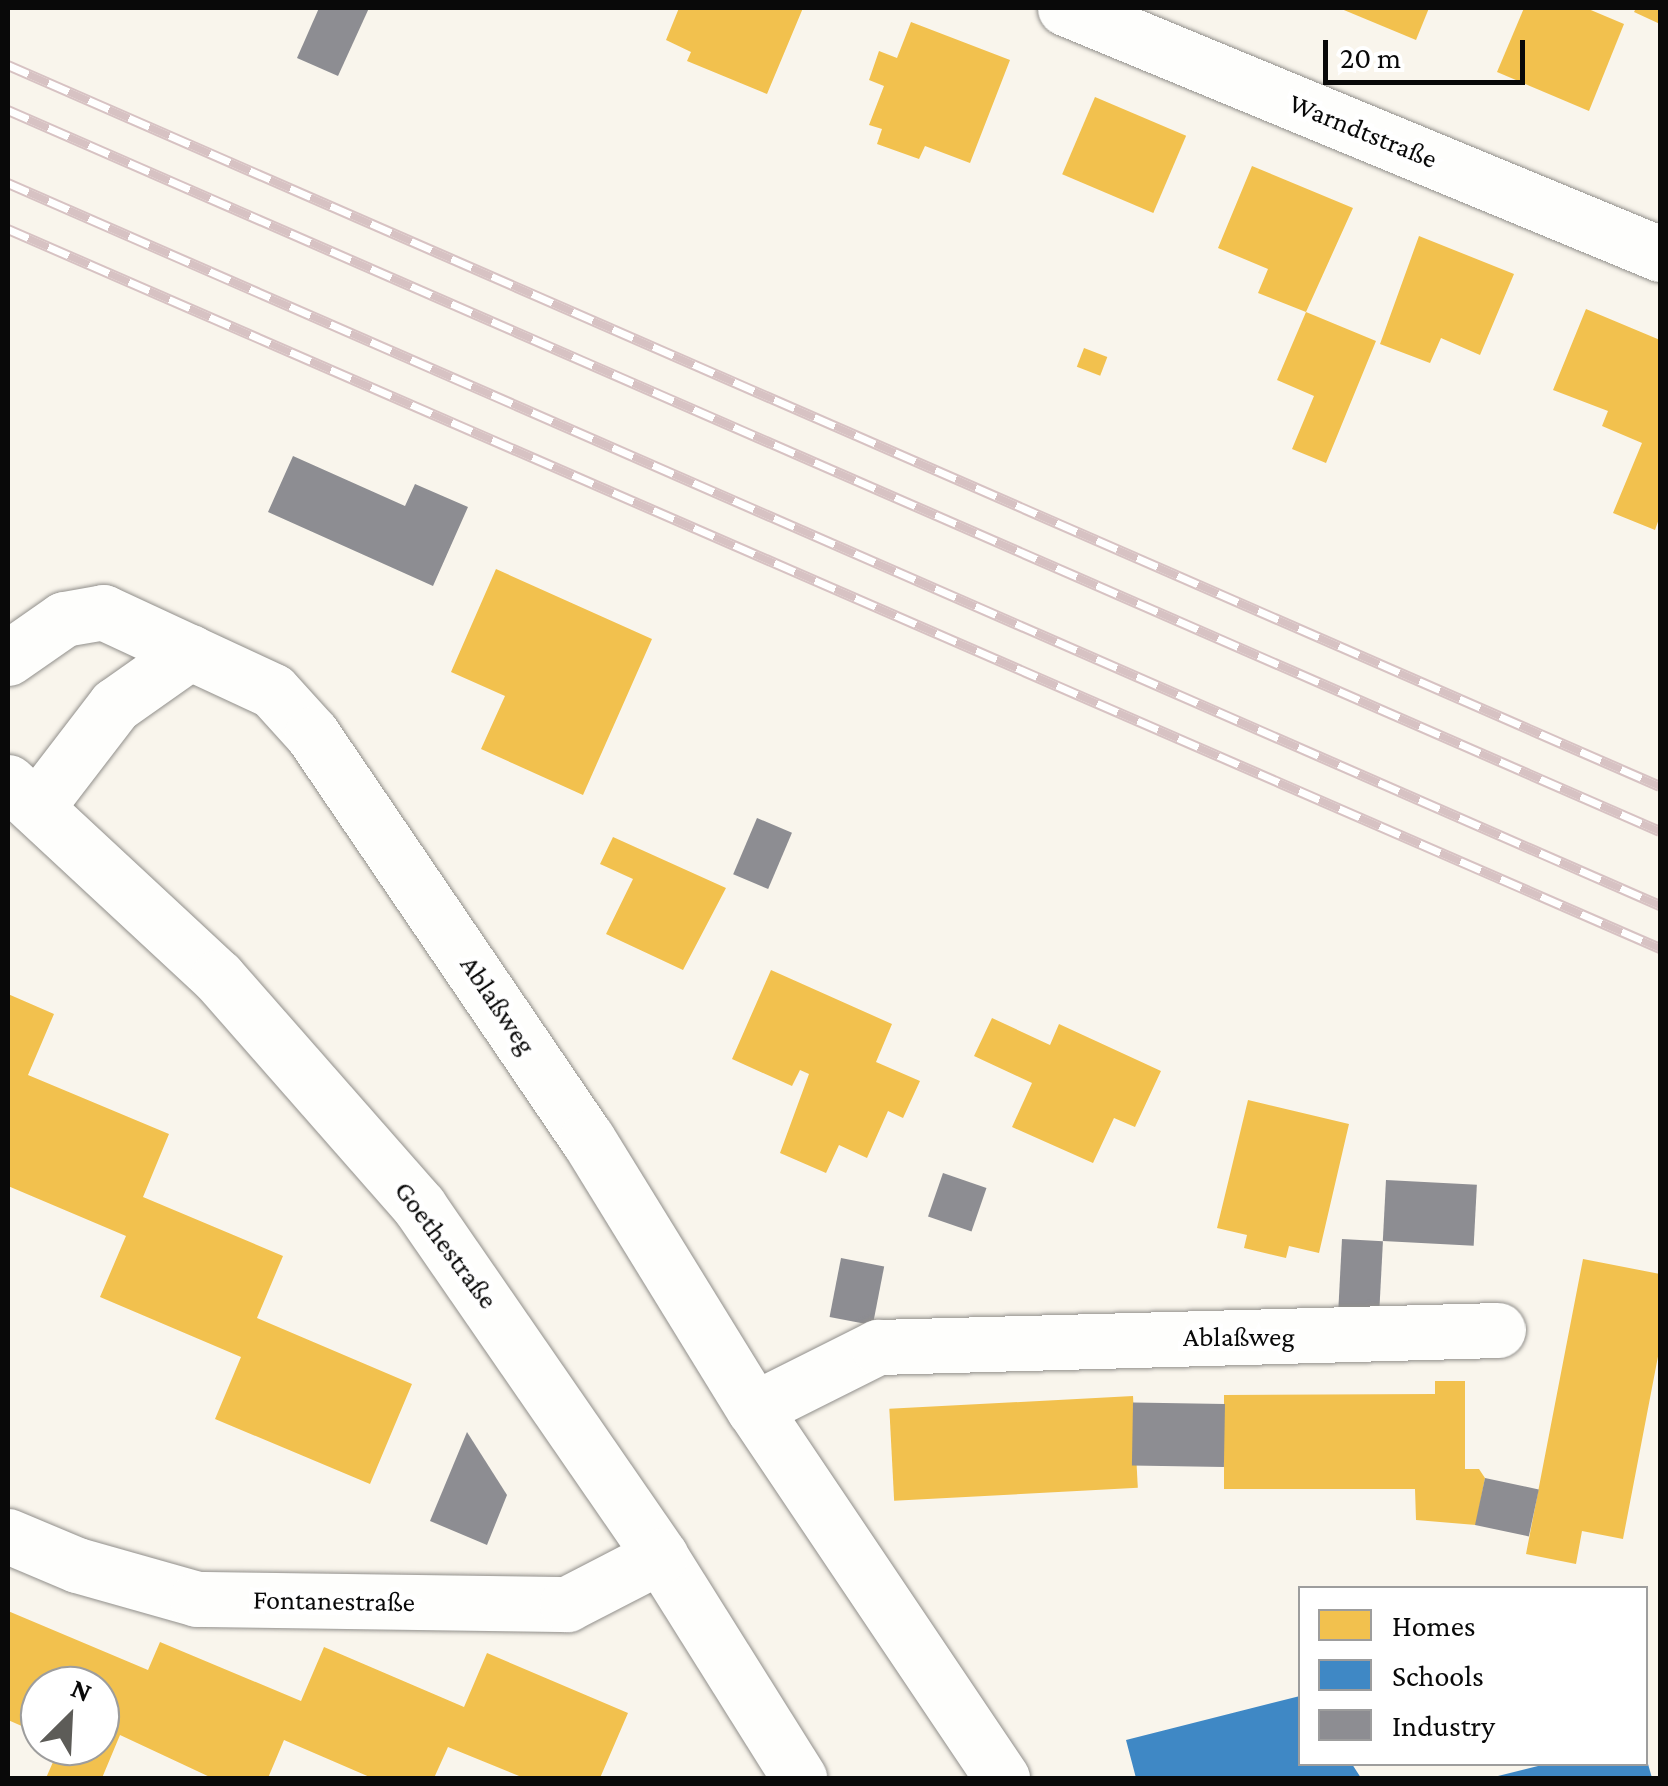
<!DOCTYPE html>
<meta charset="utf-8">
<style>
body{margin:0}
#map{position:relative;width:1668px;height:1786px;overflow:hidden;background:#f9f5ec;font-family:"Crimson Pro",serif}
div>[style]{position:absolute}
.homes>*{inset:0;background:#f2c14e;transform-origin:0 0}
.schools>*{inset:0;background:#3f88c5}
.industry>*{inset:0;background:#8d8d92;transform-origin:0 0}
.roads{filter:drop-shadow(0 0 2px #918f8b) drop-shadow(0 0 2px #918f8b)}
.minor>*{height:55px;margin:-27.5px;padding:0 27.5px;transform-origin:27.5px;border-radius:27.5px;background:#fefefc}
.rail>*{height:11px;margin-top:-5.5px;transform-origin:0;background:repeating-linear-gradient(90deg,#fff 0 22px,#d7c2c3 0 44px);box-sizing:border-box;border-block:2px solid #d7c2c3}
span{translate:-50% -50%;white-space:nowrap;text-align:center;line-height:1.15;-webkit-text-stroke:10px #fff;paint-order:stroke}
.street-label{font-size:28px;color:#090909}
.frame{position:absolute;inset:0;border:10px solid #090909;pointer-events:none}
.legend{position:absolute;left:1298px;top:1586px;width:350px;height:180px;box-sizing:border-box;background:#fff;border:2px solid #9d9d9d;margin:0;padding:12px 18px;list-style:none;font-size:30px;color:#090909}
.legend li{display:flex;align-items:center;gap:20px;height:50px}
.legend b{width:50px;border:2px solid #9d9d9d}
.north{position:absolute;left:20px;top:1666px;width:100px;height:100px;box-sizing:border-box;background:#fff;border:2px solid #9d9d9d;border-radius:50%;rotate:24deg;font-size:28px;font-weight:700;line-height:40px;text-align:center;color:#090909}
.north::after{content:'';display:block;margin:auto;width:35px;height:45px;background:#5d5c58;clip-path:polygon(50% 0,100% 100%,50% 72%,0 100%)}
.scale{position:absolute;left:1323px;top:40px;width:202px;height:45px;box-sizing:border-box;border:5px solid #090909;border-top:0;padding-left:12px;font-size:30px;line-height:35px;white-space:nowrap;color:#090909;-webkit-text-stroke:8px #fff;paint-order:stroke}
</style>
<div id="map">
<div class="homes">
<div style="clip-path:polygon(679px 8px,803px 8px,767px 94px,687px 61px,691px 52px,666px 40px)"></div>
<div style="clip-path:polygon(1339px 8px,1429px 8px,1416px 40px)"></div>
<div style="clip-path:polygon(1524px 8px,1586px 8px,1624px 24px,1589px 111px,1497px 72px)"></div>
<div style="clip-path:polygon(1636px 8px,1660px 8px,1660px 24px,1634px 12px)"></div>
<div style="clip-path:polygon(911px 22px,1010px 60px,970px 163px,925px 146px,919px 159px,877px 144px,882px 129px,869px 125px,884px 86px,869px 80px,879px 51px,897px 58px)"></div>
<div style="left:1095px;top:97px;width:99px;height:84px;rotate:23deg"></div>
<div style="clip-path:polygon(1252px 166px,1353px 208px,1306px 312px,1258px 293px,1268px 269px,1218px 248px)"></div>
<div style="clip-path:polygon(1419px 236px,1514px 274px,1480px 355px,1441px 338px,1430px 363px,1380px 344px)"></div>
<div style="clip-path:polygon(1586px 309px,1660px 340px,1660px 516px,1655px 530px,1613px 513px,1642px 443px,1602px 426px,1608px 411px,1553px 390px)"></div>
<div style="clip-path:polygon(1306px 312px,1376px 341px,1326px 463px,1292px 449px,1314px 396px,1277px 380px)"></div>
<div style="left:1084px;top:348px;width:25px;height:20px;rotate:21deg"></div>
<div style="clip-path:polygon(496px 569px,652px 639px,583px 795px,481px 749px,505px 696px,451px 672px)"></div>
<div style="clip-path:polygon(613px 837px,726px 888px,683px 970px,606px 934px,633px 879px,600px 864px)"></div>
<div style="clip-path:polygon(771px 970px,892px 1024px,876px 1062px,920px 1081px,903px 1118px,888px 1111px,867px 1158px,839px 1145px,826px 1173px,780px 1153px,809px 1074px,800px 1070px,792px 1086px,732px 1059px)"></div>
<div style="clip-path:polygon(8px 994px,54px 1014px,28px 1075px,169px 1134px,143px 1197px,283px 1256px,257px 1318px,412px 1384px,370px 1484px,215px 1419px,241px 1357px,100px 1297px,126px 1236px,8px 1186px)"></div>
<div style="clip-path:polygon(992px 1018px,1050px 1045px,1059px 1024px,1161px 1071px,1135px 1127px,1114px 1118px,1093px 1163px,1012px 1127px,1032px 1083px,974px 1056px)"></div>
<div style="clip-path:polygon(1248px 1100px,1349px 1124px,1319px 1253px,1289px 1246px,1286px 1258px,1244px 1248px,1247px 1235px,1217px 1228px)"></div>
<div style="clip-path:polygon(1583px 1259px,1660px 1274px,1660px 1346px,1623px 1539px,1582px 1531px,1576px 1564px,1526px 1554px)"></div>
<div style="clip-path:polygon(1435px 1381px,1465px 1381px,1465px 1469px,1479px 1469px,1485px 1478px,1476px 1525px,1416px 1520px,1415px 1489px,1224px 1489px,1224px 1395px,1435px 1394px)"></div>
<div style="left:1133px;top:1396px;width:92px;height:244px;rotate:87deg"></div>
<div style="clip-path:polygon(8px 1611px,148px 1670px,160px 1642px,301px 1701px,324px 1647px,464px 1707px,487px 1653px,628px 1713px,600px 1778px,524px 1778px,448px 1747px,434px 1778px,372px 1778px,284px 1740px,268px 1778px,212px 1778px,120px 1735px,102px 1778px,46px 1778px,60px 1746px,100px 1746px,100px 1686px,40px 1686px,40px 1734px,8px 1720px)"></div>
</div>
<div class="schools">
<div style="clip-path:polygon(1300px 1696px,1300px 1764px,1352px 1764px,1361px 1778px,1136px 1778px,1126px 1740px)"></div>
<div style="clip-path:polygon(1546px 1764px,1648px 1764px,1652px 1778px,1490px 1778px)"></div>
</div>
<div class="industry">
<div style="clip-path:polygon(319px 8px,369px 8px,338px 76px,297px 58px)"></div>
<div style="clip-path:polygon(293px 456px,405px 506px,415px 484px,468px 507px,433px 586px,268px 512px)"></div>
<div style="left:757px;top:818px;width:38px;height:61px;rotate:23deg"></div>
<div style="left:943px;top:1173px;width:46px;height:46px;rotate:19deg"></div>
<div style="left:1386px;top:1180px;width:91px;height:61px;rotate:3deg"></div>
<div style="left:1342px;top:1239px;width:41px;height:71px;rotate:3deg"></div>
<div style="left:841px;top:1258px;width:44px;height:60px;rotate:11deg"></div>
<div style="left:1225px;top:1404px;width:63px;height:92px;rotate:91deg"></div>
<div style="clip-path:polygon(467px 1432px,507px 1495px,487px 1545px,430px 1521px)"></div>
<div style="left:1485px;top:1478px;width:55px;height:48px;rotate:12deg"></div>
</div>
<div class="roads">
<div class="minor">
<div style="left:1065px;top:8px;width:644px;rotate:22.46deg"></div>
<div style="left:8px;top:658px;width:68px;rotate:-34.9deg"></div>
<div style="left:64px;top:619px;width:40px;rotate:-10deg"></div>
<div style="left:103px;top:612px;width:187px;rotate:24.9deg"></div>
<div style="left:273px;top:691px;width:58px;rotate:47.8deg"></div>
<div style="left:312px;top:734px;width:489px;rotate:55.8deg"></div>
<div style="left:587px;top:1138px;width:318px;rotate:58.4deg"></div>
<div style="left:754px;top:1409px;width:445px;rotate:56.1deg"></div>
<div style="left:8px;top:782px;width:287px;rotate:42.9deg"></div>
<div style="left:218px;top:977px;width:305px;rotate:48.7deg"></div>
<div style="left:419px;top:1206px;width:425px;rotate:55.4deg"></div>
<div style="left:660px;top:1556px;width:262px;rotate:57.9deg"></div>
<div style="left:39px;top:804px;width:125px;rotate:-52.5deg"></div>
<div style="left:115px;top:705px;width:92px;rotate:-35.2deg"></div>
<div style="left:754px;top:1409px;width:139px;rotate:-26.6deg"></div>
<div style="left:878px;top:1347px;width:620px;rotate:-1.57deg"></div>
<div style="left:8px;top:1536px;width:75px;rotate:22.8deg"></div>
<div style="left:77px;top:1565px;width:125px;rotate:15.8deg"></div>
<div style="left:197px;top:1599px;width:370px;rotate:0.8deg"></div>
<div style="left:567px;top:1604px;width:105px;rotate:-27.3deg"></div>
</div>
</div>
<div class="rail">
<div style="left:8px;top:65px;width:1802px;rotate:23.58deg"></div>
<div style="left:8px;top:110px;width:1802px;rotate:23.58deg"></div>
<div style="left:8px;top:183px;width:1803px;rotate:23.61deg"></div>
<div style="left:8px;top:229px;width:1802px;rotate:23.52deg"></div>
</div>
<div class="street-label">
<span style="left:1363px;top:131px;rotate:22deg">Warndtstraße</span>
<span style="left:498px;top:1005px;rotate:56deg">Ablaßweg</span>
<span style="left:446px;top:1245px;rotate:53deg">Goethestraße</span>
<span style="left:1239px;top:1337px">Ablaßweg</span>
<span style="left:334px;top:1601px;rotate:1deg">Fontanestraße</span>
</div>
<div class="frame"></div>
<ul class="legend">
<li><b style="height:28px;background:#f2c14e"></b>Homes</li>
<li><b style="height:28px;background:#3f88c5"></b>Schools</li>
<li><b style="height:28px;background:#8d8d92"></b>Industry</li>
</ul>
<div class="north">N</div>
<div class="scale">20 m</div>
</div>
